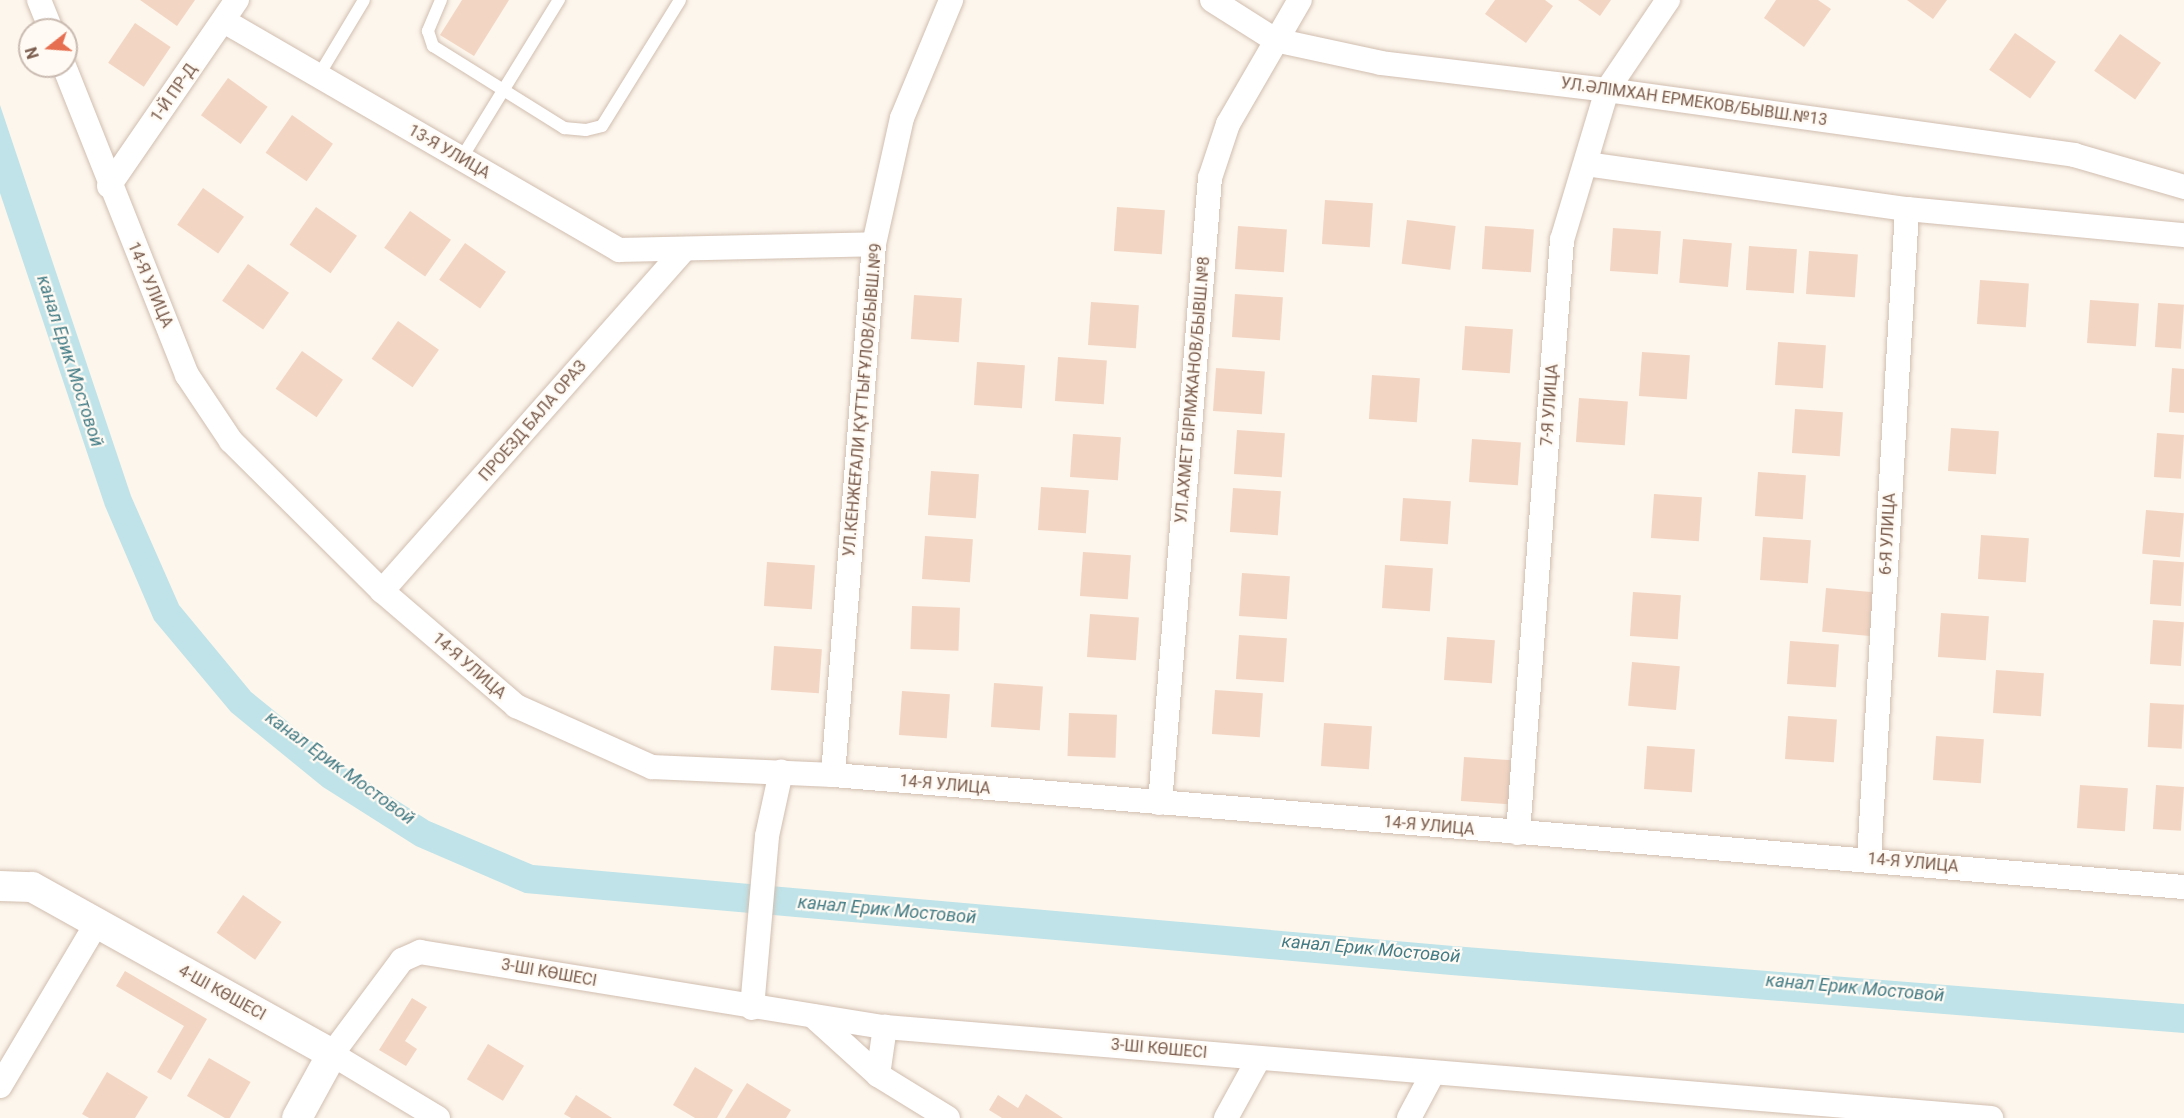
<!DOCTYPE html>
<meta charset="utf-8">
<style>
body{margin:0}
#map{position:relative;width:2184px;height:1118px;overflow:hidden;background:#fdf6ec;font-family:Roboto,sans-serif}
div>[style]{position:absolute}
.water>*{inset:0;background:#bfe3e8}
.building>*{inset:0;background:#f3d5c3;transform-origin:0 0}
.roads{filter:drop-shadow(0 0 2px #d1beb0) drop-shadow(0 0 2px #d1beb0)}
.service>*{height:12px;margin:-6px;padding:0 6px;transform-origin:6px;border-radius:6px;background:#fff}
.minor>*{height:24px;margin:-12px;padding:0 12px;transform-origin:12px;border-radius:12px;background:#fff}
.tertiary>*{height:30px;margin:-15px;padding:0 15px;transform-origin:15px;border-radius:15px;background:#fff}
span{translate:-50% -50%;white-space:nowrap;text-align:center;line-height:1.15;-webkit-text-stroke:4.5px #fffaf3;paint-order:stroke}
.street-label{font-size:16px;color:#7a5c4d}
.water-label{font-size:18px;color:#437c86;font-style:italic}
.north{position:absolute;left:18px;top:18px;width:60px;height:60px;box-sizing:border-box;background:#fffaf3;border:2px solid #cabbb1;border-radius:50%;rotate:253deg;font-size:16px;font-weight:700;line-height:24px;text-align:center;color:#7a5c4d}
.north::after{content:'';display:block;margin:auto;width:21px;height:27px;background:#e76f51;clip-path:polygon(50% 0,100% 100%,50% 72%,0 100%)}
</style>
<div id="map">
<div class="water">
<div style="clip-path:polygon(0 105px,131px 496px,179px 605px,251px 692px,340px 764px,429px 821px,533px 865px,1453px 946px,2184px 1004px,2184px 1033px,1451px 975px,525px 893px,416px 846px,323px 787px,231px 712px,154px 620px,105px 506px,0 193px)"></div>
</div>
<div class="building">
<div style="clip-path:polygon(140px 0,195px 0,177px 26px)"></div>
<div style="clip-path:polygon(462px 0,509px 0,474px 56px,440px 35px)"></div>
<div style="clip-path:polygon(1495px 0,1545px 0,1553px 6px,1526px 43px,1485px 14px)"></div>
<div style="clip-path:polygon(1578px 0,1611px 0,1600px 16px)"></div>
<div style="clip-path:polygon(1776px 0,1818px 0,1831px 9px,1804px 47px,1764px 18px)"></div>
<div style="clip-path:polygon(1907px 0,1947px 0,1933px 19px)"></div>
<div style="left:135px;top:23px;width:43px;height:48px;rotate:34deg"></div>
<div style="left:2015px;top:33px;width:50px;height:45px;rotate:35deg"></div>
<div style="left:2120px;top:34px;width:50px;height:45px;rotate:35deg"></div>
<div style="left:228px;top:78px;width:49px;height:46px;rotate:36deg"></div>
<div style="left:292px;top:115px;width:50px;height:46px;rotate:35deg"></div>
<div style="left:203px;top:188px;width:50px;height:45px;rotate:35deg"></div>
<div style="left:1325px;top:200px;width:48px;height:44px;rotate:4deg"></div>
<div style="left:316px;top:207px;width:50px;height:46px;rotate:35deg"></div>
<div style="left:1117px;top:207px;width:48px;height:44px;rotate:4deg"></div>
<div style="left:410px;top:211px;width:50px;height:45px;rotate:35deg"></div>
<div style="left:1407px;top:220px;width:49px;height:44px;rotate:7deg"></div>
<div style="left:1238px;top:226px;width:49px;height:43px;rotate:4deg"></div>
<div style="left:1485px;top:226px;width:49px;height:43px;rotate:4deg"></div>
<div style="left:1613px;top:228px;width:48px;height:43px;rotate:4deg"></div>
<div style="left:1683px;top:239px;width:49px;height:44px;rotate:5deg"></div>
<div style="left:465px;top:243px;width:50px;height:45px;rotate:35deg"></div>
<div style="left:1749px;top:246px;width:48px;height:44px;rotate:4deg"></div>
<div style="left:1809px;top:251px;width:49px;height:43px;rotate:4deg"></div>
<div style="left:248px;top:264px;width:50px;height:45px;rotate:35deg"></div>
<div style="left:1980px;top:280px;width:49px;height:44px;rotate:4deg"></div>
<div style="left:1235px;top:294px;width:48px;height:43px;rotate:4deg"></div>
<div style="left:914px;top:295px;width:48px;height:44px;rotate:4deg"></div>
<div style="left:2090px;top:300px;width:49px;height:43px;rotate:4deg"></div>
<div style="left:1091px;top:302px;width:48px;height:43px;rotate:4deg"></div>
<div style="left:2158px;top:303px;width:26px;height:44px;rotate:4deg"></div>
<div style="left:398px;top:321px;width:50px;height:46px;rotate:35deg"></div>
<div style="left:1465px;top:326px;width:48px;height:44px;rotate:4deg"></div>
<div style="left:1778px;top:342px;width:48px;height:43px;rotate:4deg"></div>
<div style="left:302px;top:351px;width:50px;height:46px;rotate:35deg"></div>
<div style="left:1642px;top:352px;width:48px;height:44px;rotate:4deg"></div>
<div style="left:1058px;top:357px;width:49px;height:44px;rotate:4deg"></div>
<div style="left:977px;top:362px;width:48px;height:43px;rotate:4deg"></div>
<div style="left:1216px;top:368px;width:49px;height:43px;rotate:4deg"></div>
<div style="clip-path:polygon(2172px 368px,2184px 369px,2184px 413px,2169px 412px)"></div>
<div style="left:1372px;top:375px;width:48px;height:44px;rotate:4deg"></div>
<div style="left:1579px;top:398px;width:49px;height:44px;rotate:4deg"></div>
<div style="left:1795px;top:409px;width:48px;height:44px;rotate:4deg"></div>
<div style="left:1951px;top:428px;width:48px;height:43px;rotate:4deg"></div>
<div style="left:1237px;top:430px;width:48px;height:44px;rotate:4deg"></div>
<div style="left:2157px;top:433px;width:27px;height:44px;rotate:4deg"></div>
<div style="left:1073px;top:434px;width:48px;height:43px;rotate:4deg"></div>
<div style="left:1472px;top:439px;width:49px;height:43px;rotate:4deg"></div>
<div style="left:931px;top:471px;width:48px;height:44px;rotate:4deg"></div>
<div style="left:1758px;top:472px;width:48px;height:44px;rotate:4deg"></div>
<div style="left:1041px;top:487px;width:48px;height:43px;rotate:4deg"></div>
<div style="left:1233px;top:488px;width:48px;height:44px;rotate:4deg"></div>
<div style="left:1654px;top:494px;width:48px;height:44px;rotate:4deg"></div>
<div style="left:1403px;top:498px;width:48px;height:43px;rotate:4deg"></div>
<div style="left:2146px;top:510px;width:38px;height:44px;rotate:5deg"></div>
<div style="left:1981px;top:535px;width:48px;height:44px;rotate:4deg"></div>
<div style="left:925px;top:536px;width:48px;height:43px;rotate:4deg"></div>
<div style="left:1763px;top:537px;width:48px;height:43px;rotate:4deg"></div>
<div style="left:1083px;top:552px;width:48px;height:44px;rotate:4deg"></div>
<div style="left:2153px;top:560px;width:31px;height:44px;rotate:4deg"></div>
<div style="left:767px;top:562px;width:48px;height:44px;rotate:4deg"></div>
<div style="left:1385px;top:565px;width:48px;height:43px;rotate:4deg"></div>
<div style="left:1242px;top:573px;width:48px;height:43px;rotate:4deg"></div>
<div style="left:1826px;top:588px;width:48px;height:44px;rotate:5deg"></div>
<div style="left:1633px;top:592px;width:48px;height:44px;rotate:4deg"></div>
<div style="left:912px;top:606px;width:48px;height:43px;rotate:2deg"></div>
<div style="left:1941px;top:613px;width:48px;height:44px;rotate:4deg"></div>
<div style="left:1090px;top:614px;width:49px;height:43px;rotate:4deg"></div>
<div style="left:2153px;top:620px;width:31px;height:44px;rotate:4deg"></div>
<div style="left:1239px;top:635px;width:48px;height:44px;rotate:4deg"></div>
<div style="left:1447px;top:637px;width:48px;height:43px;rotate:4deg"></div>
<div style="left:1790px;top:641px;width:49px;height:43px;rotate:4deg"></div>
<div style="left:774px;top:646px;width:48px;height:44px;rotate:4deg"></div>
<div style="left:1632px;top:662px;width:48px;height:44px;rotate:5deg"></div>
<div style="left:1996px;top:670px;width:48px;height:43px;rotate:4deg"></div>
<div style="left:994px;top:683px;width:49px;height:44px;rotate:4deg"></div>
<div style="left:1215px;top:690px;width:48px;height:44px;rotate:4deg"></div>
<div style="left:902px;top:691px;width:48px;height:44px;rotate:4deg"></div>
<div style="left:2150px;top:703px;width:34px;height:44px;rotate:3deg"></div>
<div style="left:1069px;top:713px;width:48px;height:43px;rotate:2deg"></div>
<div style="left:1788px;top:716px;width:49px;height:43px;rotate:4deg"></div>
<div style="left:1324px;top:723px;width:48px;height:43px;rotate:4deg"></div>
<div style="left:1936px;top:736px;width:48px;height:44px;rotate:4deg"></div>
<div style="left:1647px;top:746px;width:48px;height:43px;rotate:4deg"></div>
<div style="left:1464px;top:757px;width:48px;height:44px;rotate:4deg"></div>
<div style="left:2080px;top:785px;width:48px;height:43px;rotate:4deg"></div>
<div style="left:2156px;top:785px;width:28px;height:44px;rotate:4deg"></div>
<div style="left:243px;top:895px;width:47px;height:46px;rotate:35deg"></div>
<div style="clip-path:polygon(125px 971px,207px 1019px,171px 1080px,157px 1072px,184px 1026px,116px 986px)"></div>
<div style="clip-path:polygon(412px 998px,427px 1007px,405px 1041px,417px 1049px,406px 1066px,379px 1050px)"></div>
<div style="left:488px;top:1044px;width:42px;height:41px;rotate:31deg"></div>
<div style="left:209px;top:1058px;width:48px;height:44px;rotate:30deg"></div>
<div style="clip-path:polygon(695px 1067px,733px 1090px,717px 1118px,695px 1118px,673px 1105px)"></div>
<div style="clip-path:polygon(107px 1072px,148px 1097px,135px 1118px,89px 1118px,82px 1114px)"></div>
<div style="clip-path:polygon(747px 1083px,791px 1110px,786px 1118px,725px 1118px)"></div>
<div style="clip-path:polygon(1026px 1094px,1063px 1118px,1002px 1118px,989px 1110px,998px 1095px,1018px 1108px)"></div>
<div style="clip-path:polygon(576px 1095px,612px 1118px,571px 1118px,564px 1114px)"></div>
</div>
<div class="roads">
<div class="service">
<div style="left:441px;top:0;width:34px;rotate:113deg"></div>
<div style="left:428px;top:31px;width:16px;rotate:72deg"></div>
<div style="left:433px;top:46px;width:155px;rotate:32deg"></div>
<div style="left:564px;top:128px;width:22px;rotate:5deg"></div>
<div style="left:586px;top:130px;width:16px;rotate:-14deg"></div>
<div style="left:602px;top:126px;width:148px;rotate:-58.2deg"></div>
<div style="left:319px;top:75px;width:87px;rotate:-59deg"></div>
<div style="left:461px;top:159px;width:187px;rotate:-58.4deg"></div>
</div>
<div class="minor">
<div style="left:39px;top:0;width:32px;rotate:68deg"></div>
<div style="left:1212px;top:0;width:75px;rotate:32.4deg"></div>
<div style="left:1275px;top:40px;width:108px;rotate:12.2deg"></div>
<div style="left:1381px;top:63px;width:228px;rotate:6.8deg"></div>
<div style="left:1607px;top:90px;width:472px;rotate:7.9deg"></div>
<div style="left:2074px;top:155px;width:115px;rotate:16.2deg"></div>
<div style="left:224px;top:21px;width:457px;rotate:30.1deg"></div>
<div style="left:619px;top:250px;width:255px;rotate:-1.3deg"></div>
<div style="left:64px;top:66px;width:333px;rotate:68.3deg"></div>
<div style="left:187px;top:375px;width:79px;rotate:56.3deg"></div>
<div style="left:231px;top:441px;width:213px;rotate:44.8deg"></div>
<div style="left:382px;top:591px;width:177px;rotate:40.6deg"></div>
<div style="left:516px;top:706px;width:149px;rotate:24.2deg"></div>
<div style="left:652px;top:767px;width:181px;rotate:2.5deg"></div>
<div style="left:833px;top:775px;width:1356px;rotate:4.74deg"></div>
<div style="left:1586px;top:164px;width:324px;rotate:8deg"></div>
<div style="left:1907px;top:209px;width:278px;rotate:5.4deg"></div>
<div style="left:109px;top:186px;width:226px;rotate:-55.5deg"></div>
<div style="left:382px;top:591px;width:454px;rotate:-48.5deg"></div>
<div style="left:833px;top:775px;width:533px;rotate:-85.58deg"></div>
<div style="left:874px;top:244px;width:129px;rotate:-77.5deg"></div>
<div style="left:902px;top:118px;width:128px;rotate:-67.4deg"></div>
<div style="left:1160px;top:803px;width:627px;rotate:-85.43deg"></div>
<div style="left:1210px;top:178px;width:57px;rotate:-71.6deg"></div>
<div style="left:1228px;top:124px;width:143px;rotate:-59.9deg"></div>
<div style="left:1518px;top:833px;width:595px;rotate:-85.76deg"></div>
<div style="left:1562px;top:240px;width:157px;rotate:-73.3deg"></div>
<div style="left:1607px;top:90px;width:109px;rotate:-55.9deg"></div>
<div style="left:1869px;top:859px;width:651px;rotate:-86.65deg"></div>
<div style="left:752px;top:1008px;width:173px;rotate:-85deg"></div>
<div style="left:767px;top:836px;width:66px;rotate:-77.7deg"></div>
<div style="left:813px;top:1016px;width:88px;rotate:42.2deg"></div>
<div style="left:878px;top:1075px;width:82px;rotate:31.6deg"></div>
<div style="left:878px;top:1075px;width:49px;rotate:-81.7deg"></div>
<div style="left:0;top:1086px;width:188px;rotate:-59.3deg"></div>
<div style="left:438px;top:1118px;width:124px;rotate:-148.9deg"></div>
<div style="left:332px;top:1054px;width:117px;rotate:-53.3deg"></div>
<div style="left:402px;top:960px;width:20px;rotate:-24deg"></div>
<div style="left:420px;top:952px;width:471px;rotate:9.2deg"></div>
<div style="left:885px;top:1027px;width:1110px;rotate:4.7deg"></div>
<div style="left:1226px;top:1118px;width:68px;rotate:-61.2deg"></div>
<div style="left:1409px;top:1118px;width:51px;rotate:-61.9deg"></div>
</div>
<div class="tertiary">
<div style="left:0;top:886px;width:32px;rotate:2deg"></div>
<div style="left:32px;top:887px;width:343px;rotate:29.1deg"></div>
<div style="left:332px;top:1054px;width:73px;rotate:118.7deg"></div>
</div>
</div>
<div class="street-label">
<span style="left:174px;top:93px;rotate:-55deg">1-Й ПР-Д</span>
<span style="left:1694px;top:102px;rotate:8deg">УЛ.ӘЛІМХАН ЕРМЕКОВ/БЫВШ.№13</span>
<span style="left:449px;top:152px;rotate:30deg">13-Я УЛИЦА</span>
<span style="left:150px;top:285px;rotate:67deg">14-Я УЛИЦА</span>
<span style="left:1193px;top:390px;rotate:-85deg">УЛ.АХМЕТ БІРІМЖАНОВ/БЫВШ.№8</span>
<span style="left:863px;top:400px;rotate:-85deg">УЛ.КЕНЖЕҒАЛИ ҚҰТТЫҒҰЛОВ/БЫВШ.№9</span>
<span style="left:1550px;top:405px;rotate:-86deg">7-Я УЛИЦА</span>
<span style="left:533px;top:421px;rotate:-49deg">ПРОЕЗД БАЛА ОРАЗ</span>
<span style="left:1888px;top:534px;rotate:-87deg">6-Я УЛИЦА</span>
<span style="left:469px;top:666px;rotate:41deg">14-Я УЛИЦА</span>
<span style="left:945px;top:785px;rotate:5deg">14-Я УЛИЦА</span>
<span style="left:1429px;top:826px;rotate:5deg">14-Я УЛИЦА</span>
<span style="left:1913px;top:863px;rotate:5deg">14-Я УЛИЦА</span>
<span style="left:549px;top:973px;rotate:10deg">3-ШІ КӨШЕСІ</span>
<span style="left:222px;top:993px;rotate:29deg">4-ШІ КӨШЕСІ</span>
<span style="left:1159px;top:1049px;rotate:5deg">3-ШІ КӨШЕСІ</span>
</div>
<div class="water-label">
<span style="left:70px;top:361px;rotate:72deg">канал Ерик Мостовой</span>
<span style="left:340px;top:768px;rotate:36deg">канал Ерик Мостовой</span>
<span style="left:887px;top:910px;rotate:5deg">канал Ерик Мостовой</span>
<span style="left:1371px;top:949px;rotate:5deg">канал Ерик Мостовой</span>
<span style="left:1855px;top:988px;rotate:5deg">канал Ерик Мостовой</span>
</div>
<div class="north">N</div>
</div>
